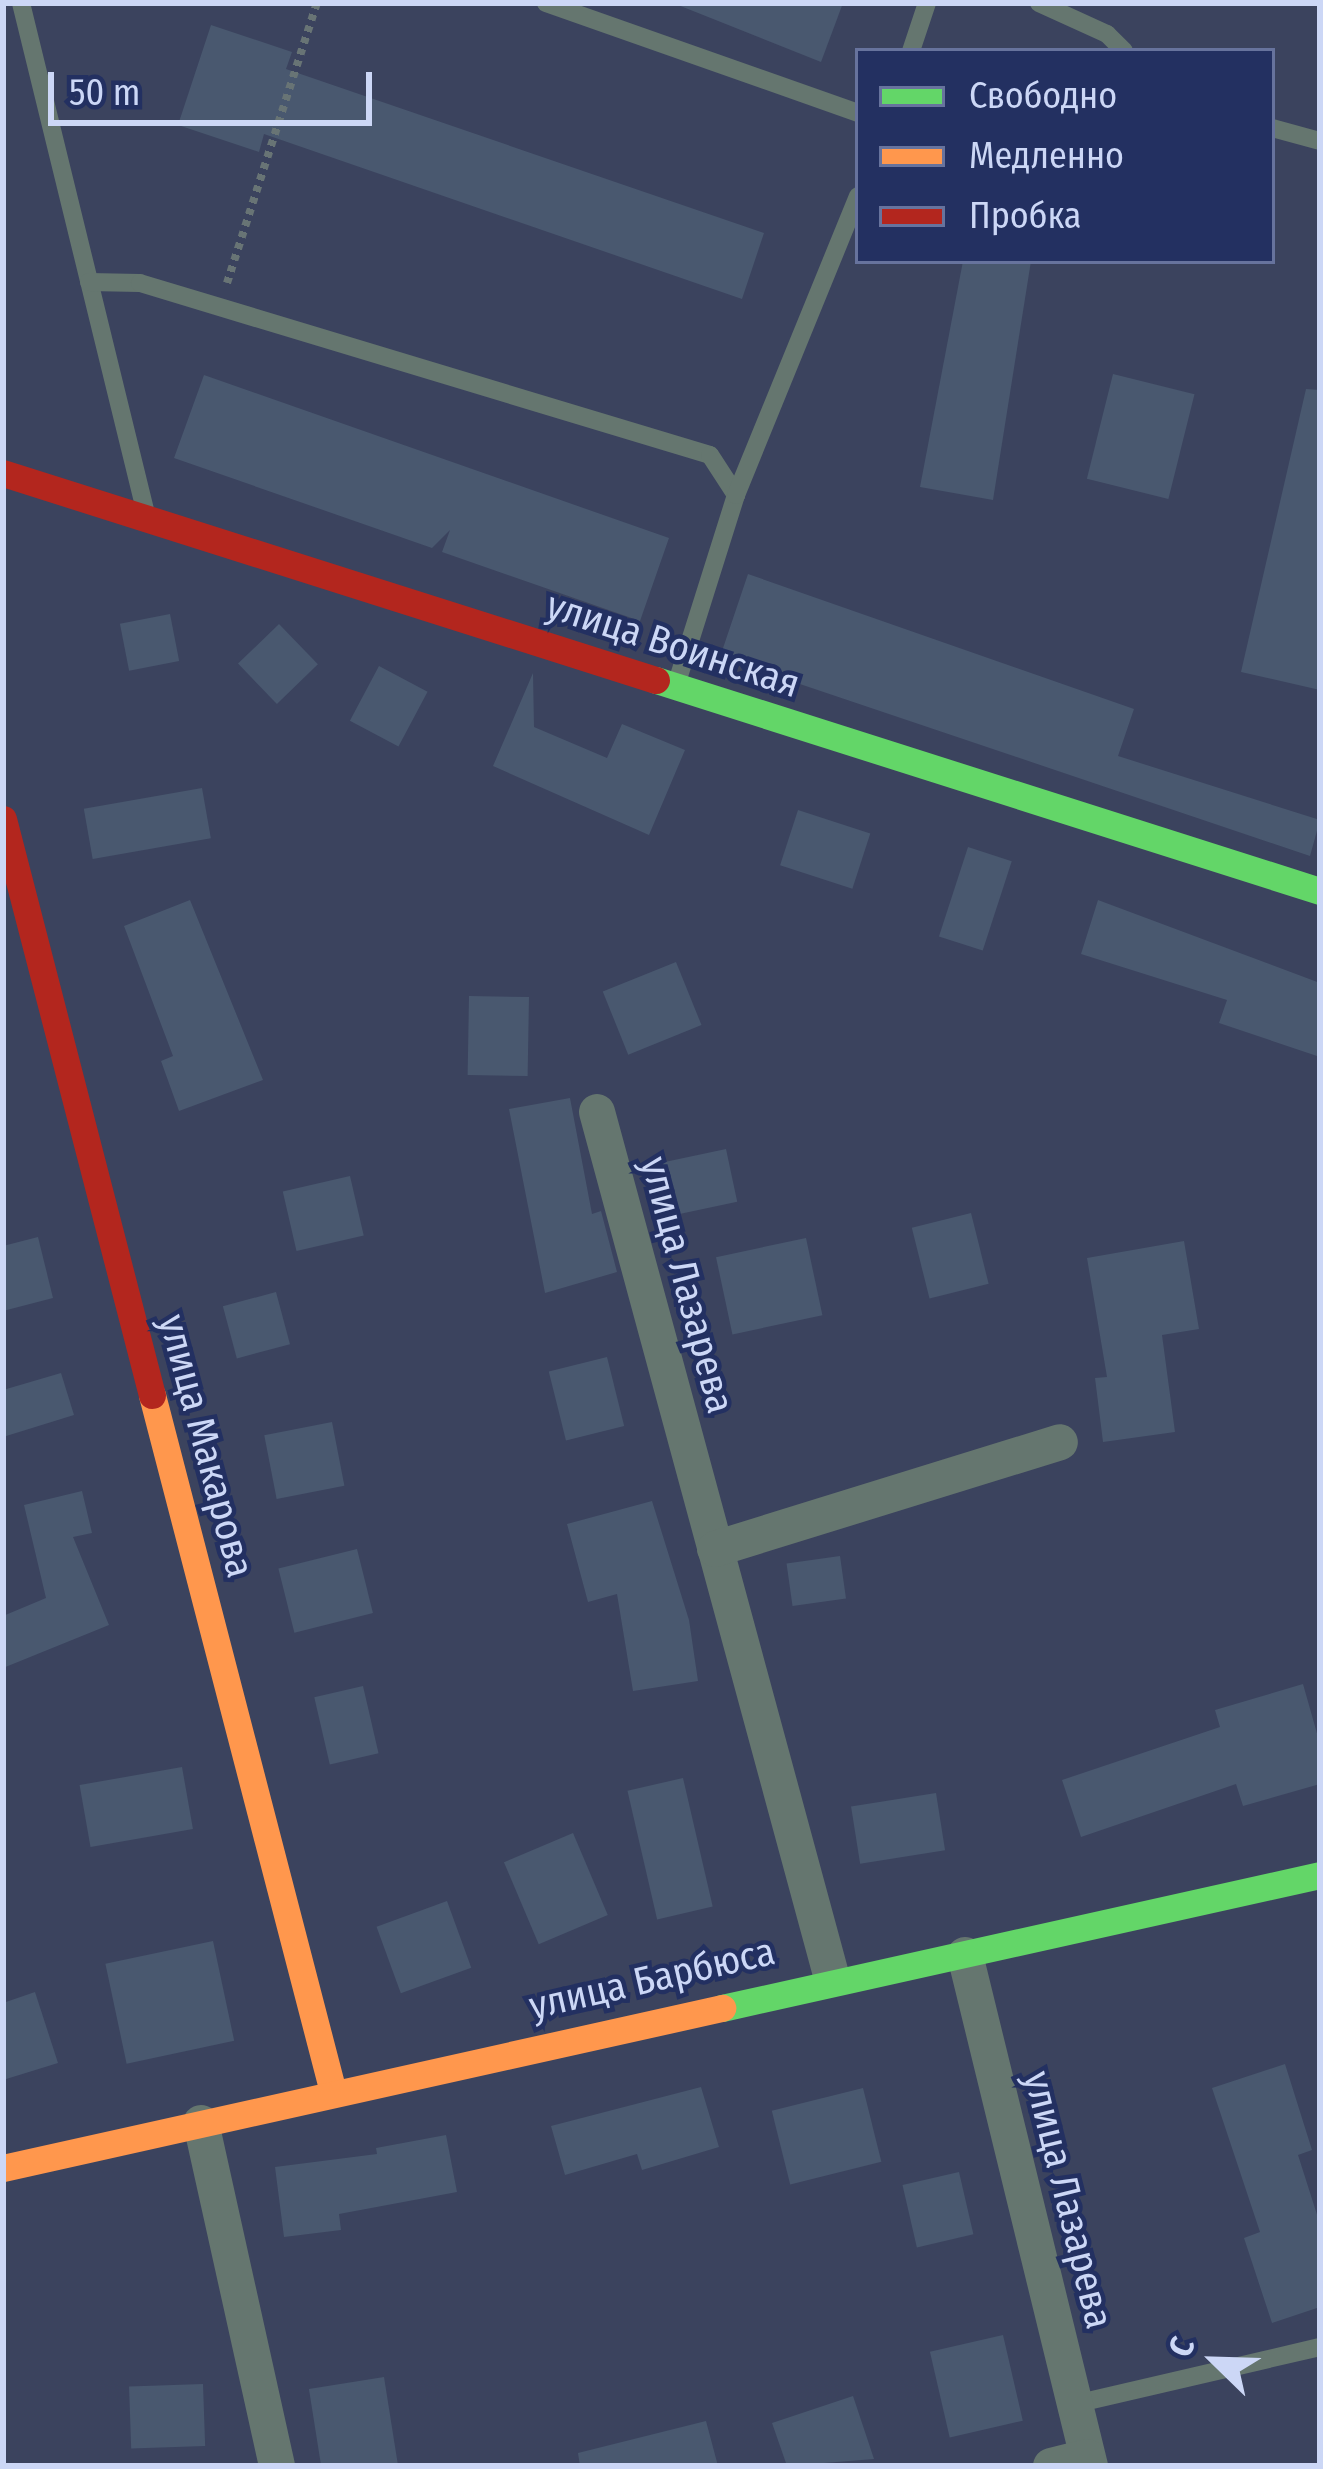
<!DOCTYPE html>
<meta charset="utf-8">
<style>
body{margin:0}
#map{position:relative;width:1323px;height:2469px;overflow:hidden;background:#3b435e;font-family:"Fira Sans Condensed",sans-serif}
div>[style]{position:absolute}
.building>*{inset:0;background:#49586f;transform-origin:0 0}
.path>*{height:8px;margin-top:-4px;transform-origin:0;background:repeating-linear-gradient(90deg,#687475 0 6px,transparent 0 12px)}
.lane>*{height:18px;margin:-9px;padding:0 9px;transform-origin:9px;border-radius:9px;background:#65766f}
.street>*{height:36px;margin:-18px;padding:0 18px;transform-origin:18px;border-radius:18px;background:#65766f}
.fast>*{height:27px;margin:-13.5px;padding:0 13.5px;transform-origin:13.5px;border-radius:13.5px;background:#63d668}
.slow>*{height:27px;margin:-13.5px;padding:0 13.5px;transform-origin:13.5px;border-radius:13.5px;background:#ff974d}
.jam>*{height:27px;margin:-13.5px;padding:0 13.5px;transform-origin:13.5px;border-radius:13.5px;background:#b3261e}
span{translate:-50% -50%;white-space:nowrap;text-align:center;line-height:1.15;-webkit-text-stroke:9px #233061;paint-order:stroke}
.street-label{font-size:39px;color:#ccd7f6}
.frame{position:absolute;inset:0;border:6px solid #ccd7f6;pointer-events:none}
.legend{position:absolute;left:855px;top:48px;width:420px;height:216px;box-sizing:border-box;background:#233061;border:3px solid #67739d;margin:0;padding:15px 21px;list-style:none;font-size:36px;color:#ccd7f6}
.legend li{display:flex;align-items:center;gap:24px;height:60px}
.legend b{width:60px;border:3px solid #67739d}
.north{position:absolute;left:1155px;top:2301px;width:120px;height:120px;-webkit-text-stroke:9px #233061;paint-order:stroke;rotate:293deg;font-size:33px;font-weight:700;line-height:48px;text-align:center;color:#ccd7f6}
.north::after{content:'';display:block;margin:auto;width:42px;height:54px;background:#ccd7f6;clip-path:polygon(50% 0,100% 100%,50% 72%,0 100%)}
.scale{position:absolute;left:48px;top:72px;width:324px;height:54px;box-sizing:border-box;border:6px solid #ccd7f6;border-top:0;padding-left:15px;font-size:36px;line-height:42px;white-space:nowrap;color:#ccd7f6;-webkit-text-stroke:9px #233061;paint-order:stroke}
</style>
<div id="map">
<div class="building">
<div style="clip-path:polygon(673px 3px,843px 3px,821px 62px)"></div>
<div style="clip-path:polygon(211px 25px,292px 52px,286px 69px,764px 233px,742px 299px,264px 134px,259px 152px,178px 125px)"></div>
<div style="clip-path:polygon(963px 261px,1031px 261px,993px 500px,920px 487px)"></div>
<div style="left:1113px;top:374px;width:84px;height:108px;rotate:14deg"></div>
<div style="clip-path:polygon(204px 375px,669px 538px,640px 621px,442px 552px,450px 530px,432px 548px,174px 458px)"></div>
<div style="clip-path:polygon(1306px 389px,1320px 390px,1320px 690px,1241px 672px)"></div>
<div style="clip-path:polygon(748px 574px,1134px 709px,1118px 756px,1320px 820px,1310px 856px,720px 657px)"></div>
<div style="left:170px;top:614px;width:48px;height:51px;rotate:79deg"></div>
<div style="left:279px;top:624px;width:56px;height:57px;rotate:46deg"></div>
<div style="left:379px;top:666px;width:55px;height:62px;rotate:28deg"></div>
<div style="clip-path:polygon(533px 673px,534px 727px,607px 758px,622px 724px,685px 750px,649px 835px,493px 766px)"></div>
<div style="left:202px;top:788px;width:51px;height:120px;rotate:80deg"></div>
<div style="left:798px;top:810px;width:76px;height:58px;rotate:18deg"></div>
<div style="left:968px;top:847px;width:46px;height:94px;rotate:18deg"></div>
<div style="clip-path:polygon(190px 900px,263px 1080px,179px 1111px,161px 1061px,173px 1056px,124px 926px)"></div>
<div style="clip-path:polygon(1098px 900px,1320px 983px,1320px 1057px,1219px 1023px,1227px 1000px,1081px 954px)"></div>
<div style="left:676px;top:962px;width:68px;height:79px;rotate:68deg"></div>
<div style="left:469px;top:996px;width:60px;height:79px;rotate:1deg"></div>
<div style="clip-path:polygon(570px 1098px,592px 1214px,601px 1211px,617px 1272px,545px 1293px,509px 1109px)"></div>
<div style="left:726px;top:1149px;width:54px;height:65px;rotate:78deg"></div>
<div style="left:350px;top:1176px;width:61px;height:69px;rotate:77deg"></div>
<div style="left:971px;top:1213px;width:73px;height:61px;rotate:76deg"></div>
<div style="clip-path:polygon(38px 1237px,53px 1298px,3px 1311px,3px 1246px)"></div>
<div style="left:806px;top:1238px;width:79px;height:92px;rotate:78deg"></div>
<div style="clip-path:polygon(1184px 1241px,1199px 1329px,1162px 1335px,1175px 1432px,1103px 1442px,1095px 1378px,1107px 1377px,1087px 1258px)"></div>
<div style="left:276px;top:1292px;width:54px;height:55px;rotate:75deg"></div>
<div style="left:607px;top:1357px;width:71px;height:60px;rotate:76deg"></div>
<div style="clip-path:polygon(61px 1373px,74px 1415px,3px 1437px,3px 1390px)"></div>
<div style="left:332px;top:1422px;width:65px;height:69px;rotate:79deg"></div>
<div style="clip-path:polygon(82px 1491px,92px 1533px,73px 1537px,109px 1625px,3px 1668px,3px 1616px,46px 1598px,24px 1505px)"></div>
<div style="clip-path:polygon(652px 1501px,689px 1620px,698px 1681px,633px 1691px,617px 1594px,588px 1602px,567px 1524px)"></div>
<div style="left:357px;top:1549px;width:66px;height:81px;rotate:76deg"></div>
<div style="left:840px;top:1556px;width:43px;height:54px;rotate:82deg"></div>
<div style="clip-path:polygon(1303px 1684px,1320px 1744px,1320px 1784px,1243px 1806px,1236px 1784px,1081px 1837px,1062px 1780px,1220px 1727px,1215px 1710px)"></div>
<div style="left:363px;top:1686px;width:69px;height:50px;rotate:77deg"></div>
<div style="left:182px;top:1767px;width:63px;height:104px;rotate:80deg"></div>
<div style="left:683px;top:1778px;width:132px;height:57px;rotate:77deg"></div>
<div style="left:936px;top:1793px;width:58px;height:86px;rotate:81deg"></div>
<div style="left:573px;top:1833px;width:89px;height:75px;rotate:67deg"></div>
<div style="left:447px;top:1901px;width:71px;height:75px;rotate:70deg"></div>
<div style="left:213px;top:1941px;width:102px;height:110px;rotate:78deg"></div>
<div style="clip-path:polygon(35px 1992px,58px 2063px,3px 2080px,3px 2003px)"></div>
<div style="clip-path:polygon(1285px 2064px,1312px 2150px,1298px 2155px,1320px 2224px,1320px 2307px,1272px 2323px,1244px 2238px,1260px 2232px,1212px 2088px)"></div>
<div style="clip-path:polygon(701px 2087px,719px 2147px,642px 2170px,637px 2154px,565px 2175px,551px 2126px)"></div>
<div style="left:863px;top:2088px;width:76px;height:94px;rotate:76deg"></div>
<div style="clip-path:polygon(446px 2135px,457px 2192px,339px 2214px,341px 2230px,284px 2237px,275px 2167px,377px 2154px,376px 2148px)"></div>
<div style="left:959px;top:2172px;width:64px;height:58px;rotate:77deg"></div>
<div style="left:1003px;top:2335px;width:88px;height:75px;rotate:77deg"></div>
<div style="left:384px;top:2377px;width:90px;height:76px;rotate:81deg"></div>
<div style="left:203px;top:2384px;width:62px;height:74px;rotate:88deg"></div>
<div style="clip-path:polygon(853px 2396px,874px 2459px,787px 2466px,772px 2423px)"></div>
<div style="clip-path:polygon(706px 2421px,718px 2466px,580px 2466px,578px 2453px)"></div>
</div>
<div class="path">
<div style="left:227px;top:283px;width:294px;rotate:-72.2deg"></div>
</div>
<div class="lane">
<div style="left:21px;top:3px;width:526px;rotate:76.25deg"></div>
<div style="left:546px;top:3px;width:331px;rotate:19.4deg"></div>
<div style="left:1039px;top:3px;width:75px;rotate:24.5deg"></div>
<div style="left:1107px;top:34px;width:24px;rotate:45deg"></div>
<div style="left:911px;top:51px;width:51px;rotate:-71.6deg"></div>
<div style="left:1272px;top:128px;width:50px;rotate:15.2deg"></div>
<div style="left:89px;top:282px;width:51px;rotate:1.1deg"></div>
<div style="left:140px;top:283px;width:595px;rotate:16.79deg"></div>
<div style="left:710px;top:455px;width:48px;rotate:57deg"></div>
<div style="left:736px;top:495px;width:196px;rotate:107.5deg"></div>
<div style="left:736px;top:495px;width:323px;rotate:-67.8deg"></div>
<div style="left:1075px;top:2404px;width:252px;rotate:-13.1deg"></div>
</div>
<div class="street">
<div style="left:597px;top:1112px;width:897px;rotate:74.82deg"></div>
<div style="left:715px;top:1549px;width:361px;rotate:-17.2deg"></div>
<div style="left:965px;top:1955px;width:526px;rotate:76.25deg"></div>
<div style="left:201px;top:2123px;width:351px;rotate:77.5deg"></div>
<div style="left:1051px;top:2466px;width:37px;rotate:-14deg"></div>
</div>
<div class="fast">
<div style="left:656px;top:680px;width:697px;rotate:17.63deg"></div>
<div style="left:722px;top:2008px;width:613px;rotate:-12.54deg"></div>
</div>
<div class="slow">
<div style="left:152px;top:1395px;width:720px;rotate:75.44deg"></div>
<div style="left:3px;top:2168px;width:737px;rotate:-12.55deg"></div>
</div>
<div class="jam">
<div style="left:3px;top:473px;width:685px;rotate:17.59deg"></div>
<div style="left:3px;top:819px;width:595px;rotate:75.5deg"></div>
</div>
<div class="street-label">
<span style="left:673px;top:645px;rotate:18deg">улица Воинская</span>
<span style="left:687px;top:1285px;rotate:75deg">улица Лазарева</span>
<span style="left:206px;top:1446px;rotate:75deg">улица Макарова</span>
<span style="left:652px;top:1979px;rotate:-13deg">улица Барбюса</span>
<span style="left:1068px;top:2200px;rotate:76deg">улица Лазарева</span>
</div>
<div class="frame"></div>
<ul class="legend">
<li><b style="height:15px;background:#63d668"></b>Свободно</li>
<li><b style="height:15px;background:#ff974d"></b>Медленно</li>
<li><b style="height:15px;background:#b3261e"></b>Пробка</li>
</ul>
<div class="north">С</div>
<div class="scale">50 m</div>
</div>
